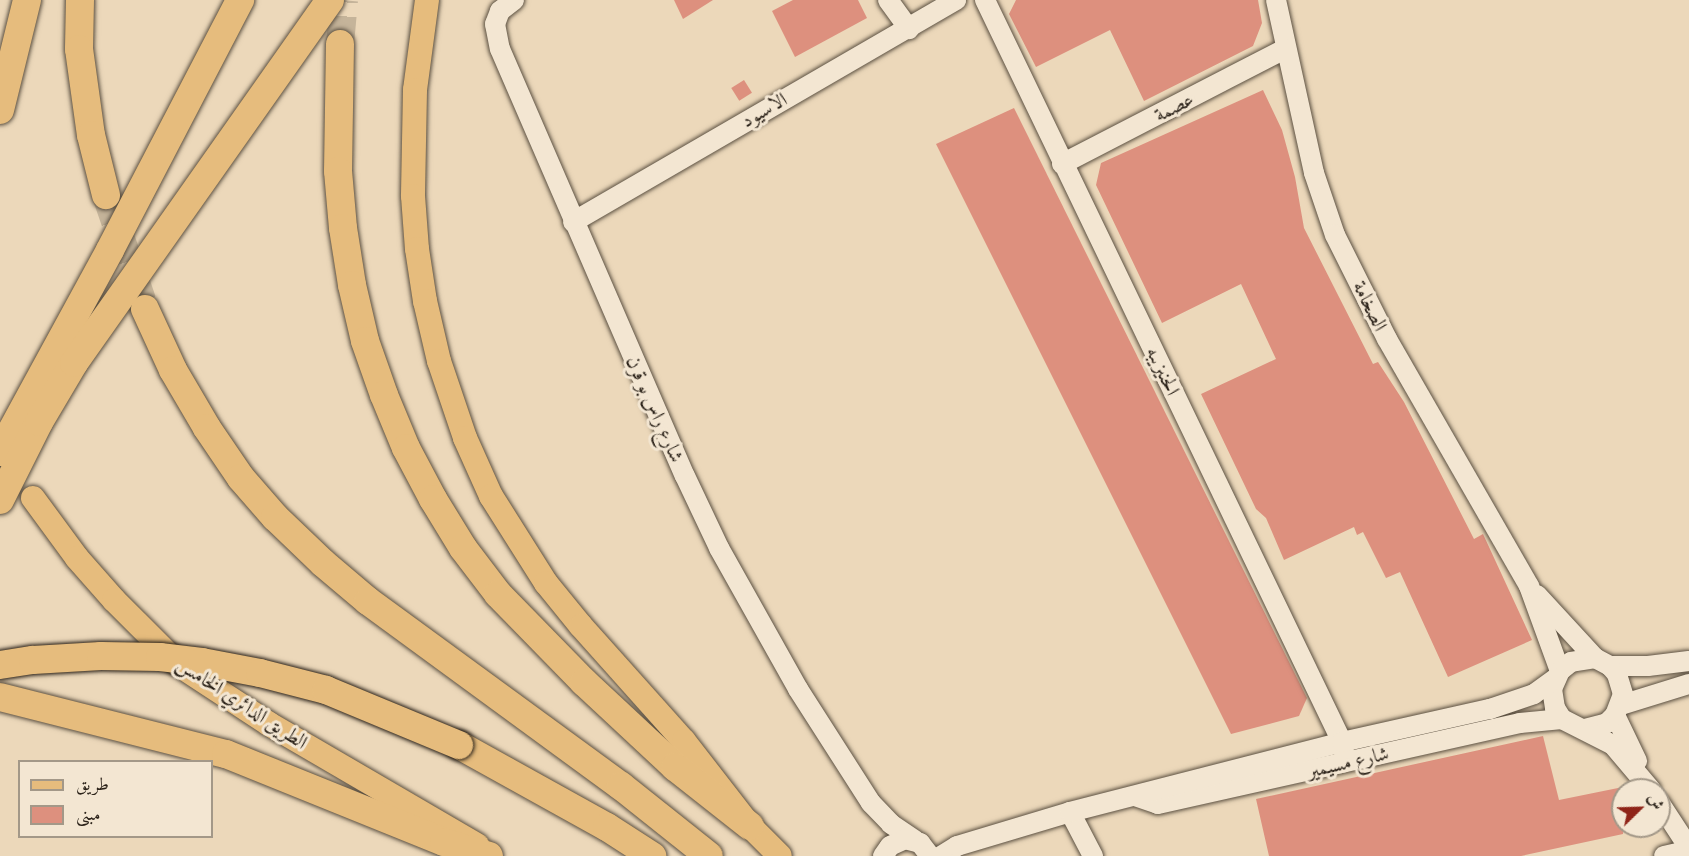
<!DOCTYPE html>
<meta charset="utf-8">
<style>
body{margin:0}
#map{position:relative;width:1689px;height:856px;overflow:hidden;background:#ecd8ba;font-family:"EB Garamond",Amiri,serif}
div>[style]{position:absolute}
.building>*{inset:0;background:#dd907e;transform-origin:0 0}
.highway-tunnel>*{height:28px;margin-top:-14px;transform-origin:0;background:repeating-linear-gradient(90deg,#c5b49a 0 28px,transparent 0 42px)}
.roads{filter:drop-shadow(0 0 2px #5b5041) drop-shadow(0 0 2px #5b5041)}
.minor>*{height:20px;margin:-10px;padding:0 10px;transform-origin:10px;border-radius:10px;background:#f3e6d2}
.major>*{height:24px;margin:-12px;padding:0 12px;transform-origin:12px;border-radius:12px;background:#e6bc7d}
.highway>*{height:28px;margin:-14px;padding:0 14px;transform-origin:14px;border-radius:14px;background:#e6bc7d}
.bridges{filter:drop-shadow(0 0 2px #2b2219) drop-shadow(0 0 2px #2b2219)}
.highway-bridge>*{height:28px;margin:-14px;padding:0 14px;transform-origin:14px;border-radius:14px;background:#e6bc7d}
span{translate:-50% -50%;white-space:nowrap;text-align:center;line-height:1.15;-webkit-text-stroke:6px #f3e6d2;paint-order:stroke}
.street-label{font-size:20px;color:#2b2219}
.legend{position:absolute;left:18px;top:760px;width:195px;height:78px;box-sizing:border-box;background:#f3e6d2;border:2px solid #a39888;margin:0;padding:8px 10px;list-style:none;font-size:18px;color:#2b2219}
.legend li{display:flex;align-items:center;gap:12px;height:30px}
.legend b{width:30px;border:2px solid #a39888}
.north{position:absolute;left:1611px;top:778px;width:60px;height:60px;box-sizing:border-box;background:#f3e6d2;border:2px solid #a39888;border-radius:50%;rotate:67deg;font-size:16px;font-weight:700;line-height:24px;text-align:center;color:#2b2219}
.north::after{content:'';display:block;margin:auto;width:21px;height:27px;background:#8f2418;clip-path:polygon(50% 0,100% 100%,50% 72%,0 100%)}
</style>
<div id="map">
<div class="building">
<div style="clip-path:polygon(674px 0,713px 0,683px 19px)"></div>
<div style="clip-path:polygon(793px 0,858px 0,867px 18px,795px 57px,772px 11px)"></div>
<div style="clip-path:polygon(1016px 0,1258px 0,1262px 23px,1253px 46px,1144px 101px,1110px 30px,1036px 67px,1009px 14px)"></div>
<div style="left:744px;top:80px;width:15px;height:15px;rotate:58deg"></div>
<div style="clip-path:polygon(1263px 90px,1282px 130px,1295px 177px,1304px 228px,1373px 364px,1378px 362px,1404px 402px,1474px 539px,1483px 534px,1532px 640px,1448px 677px,1400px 572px,1386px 578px,1363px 532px,1357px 535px,1354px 527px,1284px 560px,1266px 518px,1256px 509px,1201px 394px,1276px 359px,1241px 284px,1162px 323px,1096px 185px,1101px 163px)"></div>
<div style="clip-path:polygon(1014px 108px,1307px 698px,1299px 716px,1231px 734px,936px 144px)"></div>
<div style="clip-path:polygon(1543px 736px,1559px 800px,1623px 787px,1623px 834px,1521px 856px,1269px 856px,1256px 799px)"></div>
</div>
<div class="highway-tunnel">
<div style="left:340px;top:44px;width:44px;rotate:-84.8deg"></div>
<div style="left:106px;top:195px;width:120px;rotate:71.1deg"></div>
</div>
<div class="roads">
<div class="minor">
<div style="left:514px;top:0;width:18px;rotate:142deg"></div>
<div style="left:500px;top:11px;width:14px;rotate:111deg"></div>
<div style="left:495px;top:24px;width:25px;rotate:79deg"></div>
<div style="left:500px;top:49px;width:465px;rotate:66.6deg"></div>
<div style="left:685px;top:476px;width:80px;rotate:64.7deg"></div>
<div style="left:719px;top:548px;width:162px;rotate:60.7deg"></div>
<div style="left:798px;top:689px;width:135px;rotate:57.4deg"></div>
<div style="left:871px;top:803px;width:29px;rotate:46deg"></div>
<div style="left:891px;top:824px;width:29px;rotate:34deg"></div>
<div style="left:888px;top:0;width:36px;rotate:54deg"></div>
<div style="left:985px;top:0;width:823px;rotate:64.31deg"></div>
<div style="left:1342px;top:742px;width:20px;rotate:79deg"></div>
<div style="left:1276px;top:0;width:177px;rotate:77.6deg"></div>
<div style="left:1314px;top:173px;width:65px;rotate:71.3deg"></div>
<div style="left:1335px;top:235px;width:116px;rotate:63.4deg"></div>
<div style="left:1387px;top:339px;width:285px;rotate:60.1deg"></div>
<div style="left:1529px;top:586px;width:90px;rotate:70deg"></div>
<div style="left:1062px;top:164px;width:251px;rotate:-27.3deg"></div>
<div style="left:573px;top:222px;width:443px;rotate:-30.1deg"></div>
<div style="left:1537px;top:595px;width:86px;rotate:47.4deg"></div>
<div style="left:1610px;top:666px;width:38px"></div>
<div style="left:1648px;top:666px;width:41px;rotate:-7deg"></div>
<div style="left:1621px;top:705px;width:71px;rotate:-17.2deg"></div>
<div style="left:1615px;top:715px;width:51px;rotate:64.4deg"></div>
<div style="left:1585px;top:729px;width:23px;rotate:-15deg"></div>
<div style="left:1607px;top:723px;width:11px;rotate:-45deg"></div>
<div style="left:1615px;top:715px;width:22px;rotate:-69deg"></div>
<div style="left:1623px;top:694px;width:21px;rotate:-107deg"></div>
<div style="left:1617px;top:674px;width:11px;rotate:-131deg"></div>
<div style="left:1610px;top:666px;width:17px;rotate:-152deg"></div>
<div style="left:1595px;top:658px;width:24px;rotate:171deg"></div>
<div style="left:1571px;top:662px;width:14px;rotate:141deg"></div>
<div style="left:1560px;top:671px;width:20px;rotate:114deg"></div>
<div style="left:1552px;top:689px;width:19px;rotate:81deg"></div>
<div style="left:1555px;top:708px;width:13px;rotate:58deg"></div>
<div style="left:1562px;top:719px;width:57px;rotate:27deg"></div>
<div style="left:1613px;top:745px;width:59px;rotate:49.8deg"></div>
<div style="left:1135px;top:796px;width:24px;rotate:19deg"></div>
<div style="left:1158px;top:804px;width:371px;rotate:-12.6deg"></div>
<div style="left:1520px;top:723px;width:42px;rotate:-5.4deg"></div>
<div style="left:1659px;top:802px;width:55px;rotate:56.9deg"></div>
<div style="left:1070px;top:812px;width:50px;rotate:62.4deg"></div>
<div style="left:883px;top:856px;width:12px;rotate:-55deg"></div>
<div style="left:890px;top:846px;width:17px;rotate:-25deg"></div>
<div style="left:905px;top:839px;width:16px;rotate:15deg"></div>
<div style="left:920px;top:843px;width:16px;rotate:52deg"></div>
<div style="left:941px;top:856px;width:19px;rotate:-32deg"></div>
<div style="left:957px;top:846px;width:118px;rotate:-16.7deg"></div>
<div style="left:1070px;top:812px;width:281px;rotate:-14.4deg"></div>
<div style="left:1342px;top:742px;width:152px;rotate:-12.6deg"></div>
<div style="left:1490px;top:709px;width:46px;rotate:-18.8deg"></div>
<div style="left:1534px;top:694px;width:26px;rotate:-36deg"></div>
<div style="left:1664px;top:856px;width:26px;rotate:-13deg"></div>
</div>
<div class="major">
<div style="left:427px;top:0;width:91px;rotate:97.6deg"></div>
<div style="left:415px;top:90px;width:106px;rotate:91.1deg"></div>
<div style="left:413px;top:196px;width:53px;rotate:85.7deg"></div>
<div style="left:417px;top:249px;width:53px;rotate:81.3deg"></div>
<div style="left:425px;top:301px;width:62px;rotate:76.9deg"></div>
<div style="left:439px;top:361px;width:81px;rotate:71.3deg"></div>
<div style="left:465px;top:438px;width:64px;rotate:65.9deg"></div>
<div style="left:491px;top:496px;width:103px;rotate:57.7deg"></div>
<div style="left:546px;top:583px;width:55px;rotate:50.9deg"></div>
<div style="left:581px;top:626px;width:154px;rotate:48.2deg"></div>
<div style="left:684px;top:741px;width:108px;rotate:52.2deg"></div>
<div style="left:750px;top:826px;width:42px;rotate:45deg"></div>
<div style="left:33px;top:498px;width:74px;rotate:53.7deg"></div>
<div style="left:77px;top:558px;width:56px;rotate:48.6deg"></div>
<div style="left:114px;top:600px;width:92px;rotate:45deg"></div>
<div style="left:179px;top:665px;width:108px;rotate:33.2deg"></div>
<div style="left:269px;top:724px;width:241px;rotate:30.2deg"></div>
</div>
<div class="highway">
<div style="left:80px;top:0;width:49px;rotate:91.2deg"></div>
<div style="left:79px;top:49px;width:87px;rotate:82.1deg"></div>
<div style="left:91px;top:135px;width:62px;rotate:76deg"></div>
<div style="left:340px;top:44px;width:127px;rotate:90.9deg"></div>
<div style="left:338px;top:171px;width:57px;rotate:85deg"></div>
<div style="left:343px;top:228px;width:58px;rotate:81deg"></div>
<div style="left:352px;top:285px;width:57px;rotate:76.9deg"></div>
<div style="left:365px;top:341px;width:57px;rotate:70.6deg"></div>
<div style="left:384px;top:395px;width:57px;rotate:67.5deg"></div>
<div style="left:406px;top:448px;width:58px;rotate:62.1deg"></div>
<div style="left:433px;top:499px;width:57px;rotate:58.5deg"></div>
<div style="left:463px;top:548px;width:58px;rotate:52.7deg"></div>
<div style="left:498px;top:594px;width:123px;rotate:45.7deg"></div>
<div style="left:584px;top:682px;width:125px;rotate:43deg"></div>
<div style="left:675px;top:767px;width:95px;rotate:38.2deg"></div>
<div style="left:0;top:110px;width:113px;rotate:-76.2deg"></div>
<div style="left:145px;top:309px;width:67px;rotate:65.3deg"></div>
<div style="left:173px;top:370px;width:67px;rotate:59.6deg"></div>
<div style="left:207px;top:428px;width:60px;rotate:55.8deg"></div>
<div style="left:241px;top:478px;width:52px;rotate:48.9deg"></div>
<div style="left:275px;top:517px;width:66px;rotate:43.8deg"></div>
<div style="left:323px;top:563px;width:59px;rotate:40.2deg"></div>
<div style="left:368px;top:601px;width:313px;rotate:36.2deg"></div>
<div style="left:621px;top:786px;width:112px;rotate:38.5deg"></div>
<div style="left:0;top:452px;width:230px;rotate:-61.4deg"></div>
<div style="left:110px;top:250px;width:282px;rotate:-62.5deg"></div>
<div style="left:0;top:500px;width:87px;rotate:-63.4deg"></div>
<div style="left:39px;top:422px;width:69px;rotate:-59.3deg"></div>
<div style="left:74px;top:363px;width:444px;rotate:-54.8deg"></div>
<div style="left:0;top:697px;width:233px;rotate:14.2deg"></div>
<div style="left:226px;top:754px;width:235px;rotate:22deg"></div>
<div style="left:444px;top:842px;width:47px;rotate:17.3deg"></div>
<div style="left:459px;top:745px;width:169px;rotate:29deg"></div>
<div style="left:607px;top:827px;width:54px;rotate:32.8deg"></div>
</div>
</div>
<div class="bridges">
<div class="highway-bridge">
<div style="left:0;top:665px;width:33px;rotate:-9deg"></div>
<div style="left:33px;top:660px;width:68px;rotate:-3.4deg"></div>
<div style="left:101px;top:656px;width:59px;rotate:1deg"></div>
<div style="left:160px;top:657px;width:42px;rotate:6.8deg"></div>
<div style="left:202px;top:662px;width:59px;rotate:10.7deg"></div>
<div style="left:260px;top:673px;width:68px;rotate:14.4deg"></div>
<div style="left:326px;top:690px;width:144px;rotate:22.5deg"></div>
</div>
</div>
<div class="street-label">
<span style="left:1174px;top:107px;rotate:-27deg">عصمة</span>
<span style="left:764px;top:110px;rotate:-30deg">الاسيود</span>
<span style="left:1370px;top:306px;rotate:64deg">الصخامة</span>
<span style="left:1163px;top:371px;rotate:64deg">الحنيزيبه</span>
<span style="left:655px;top:409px;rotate:66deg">شارع راس بو قرن</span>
<span style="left:242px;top:703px;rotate:33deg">الطريق الدائري الخامس</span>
<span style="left:1348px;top:762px;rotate:-13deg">شارع مسيمير</span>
</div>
<ul class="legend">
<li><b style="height:8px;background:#e6bc7d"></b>طريق</li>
<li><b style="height:16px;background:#dd907e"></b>مبنى</li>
</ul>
<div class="north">ش</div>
</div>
